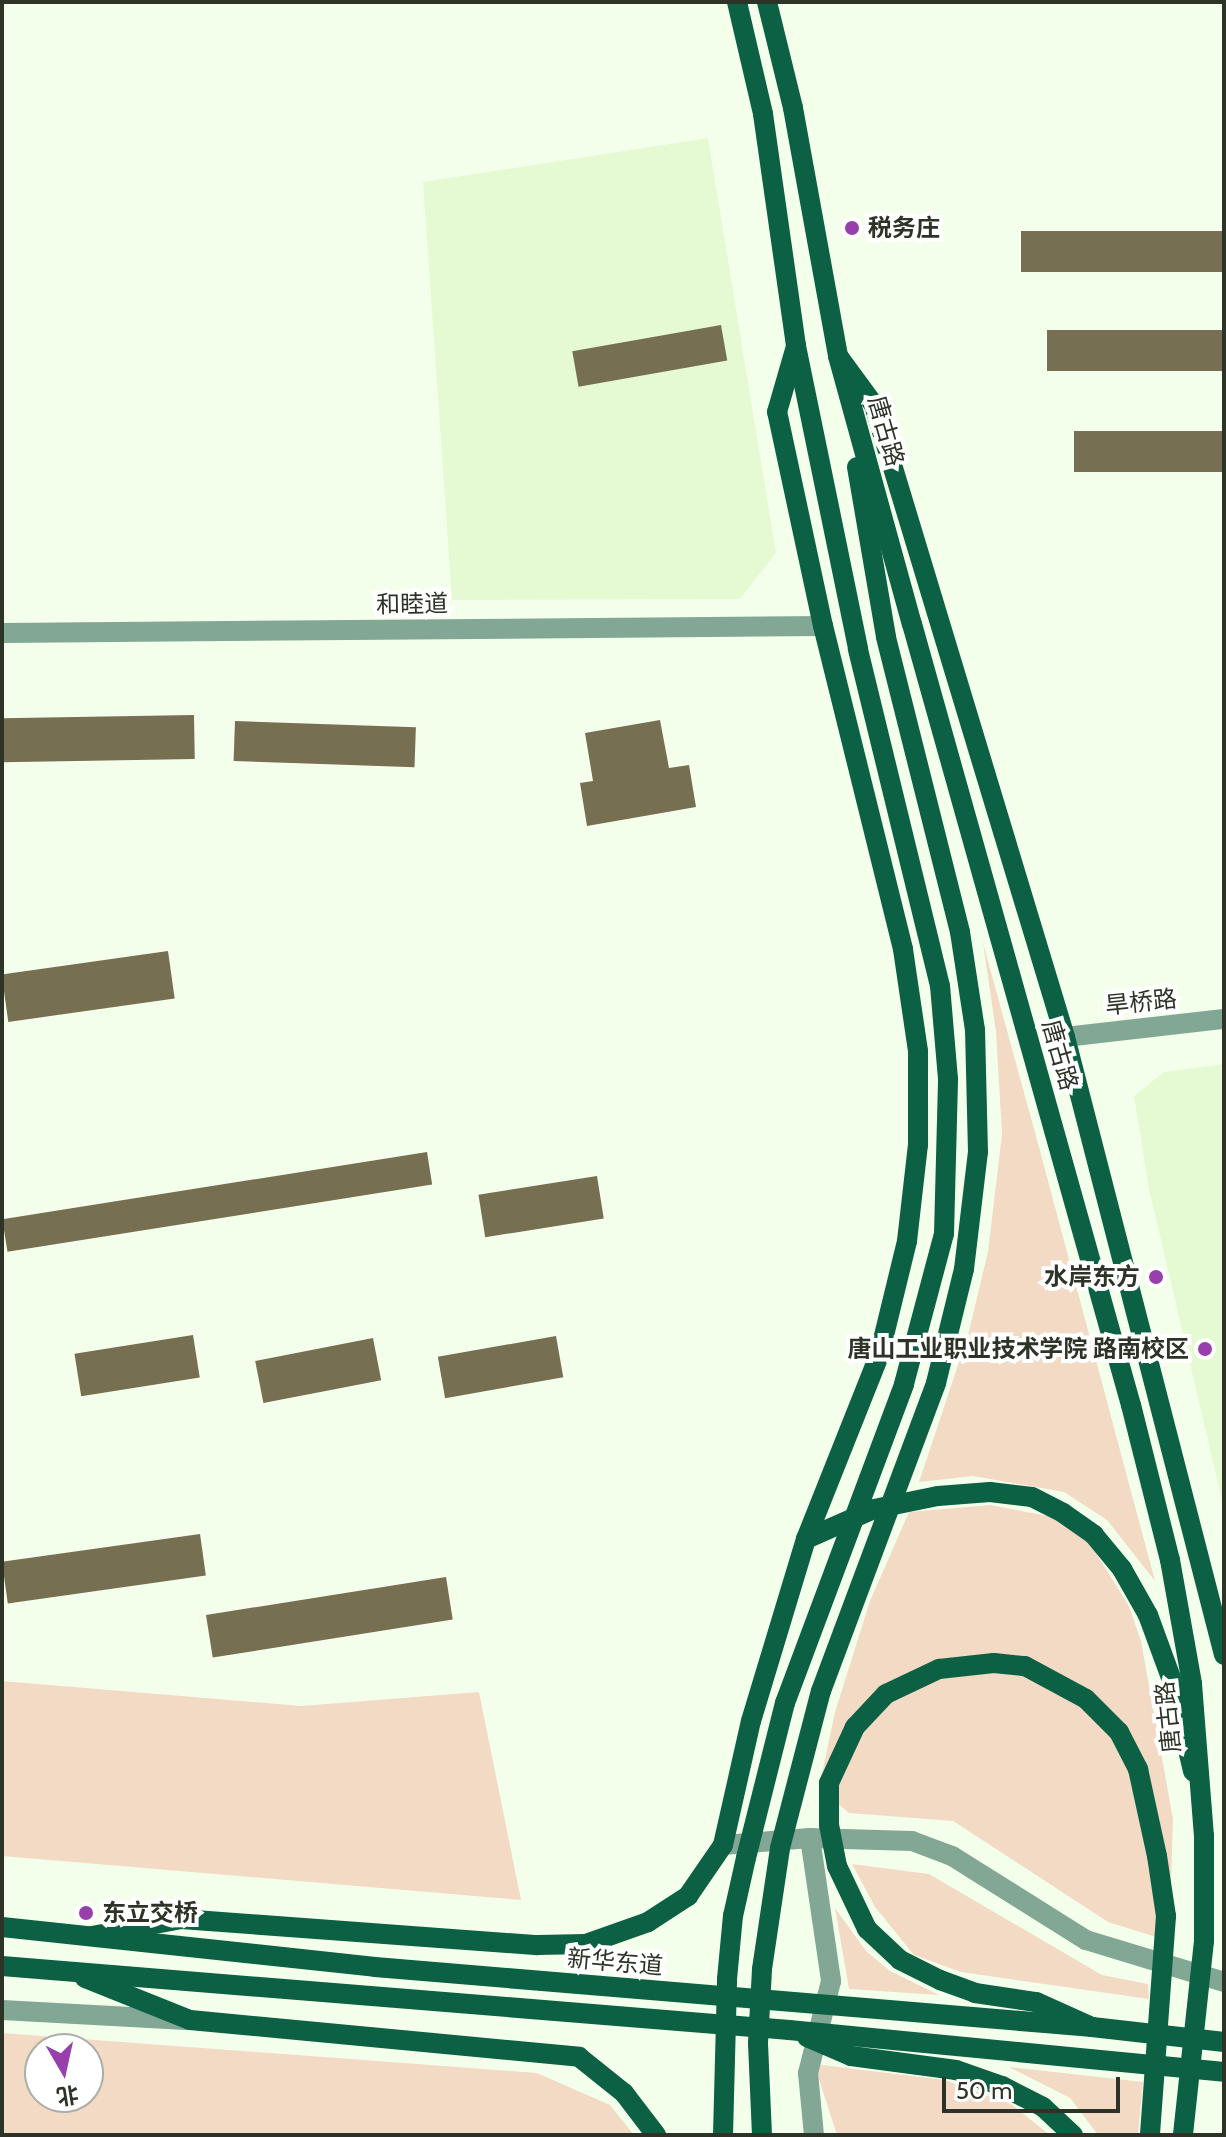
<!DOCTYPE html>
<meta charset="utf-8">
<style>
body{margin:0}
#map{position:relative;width:1226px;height:2137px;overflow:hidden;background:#f4ffeb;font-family:Cabin,"Noto Sans SC",sans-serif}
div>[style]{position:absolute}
.built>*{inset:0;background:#e5fad2}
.green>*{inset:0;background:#f3dac5}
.building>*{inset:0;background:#776f52;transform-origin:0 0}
.minor>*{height:20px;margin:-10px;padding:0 10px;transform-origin:10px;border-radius:10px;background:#83a795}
.major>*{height:20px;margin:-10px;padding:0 10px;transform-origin:10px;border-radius:10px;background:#0c6145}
.major-bridge>*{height:20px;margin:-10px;padding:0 10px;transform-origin:10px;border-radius:10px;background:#0c6145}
.dots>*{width:22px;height:22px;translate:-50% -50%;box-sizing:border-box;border:4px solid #fff;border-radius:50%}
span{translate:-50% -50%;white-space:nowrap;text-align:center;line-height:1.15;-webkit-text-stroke:8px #fff;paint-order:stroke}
.poi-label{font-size:24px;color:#2d3327;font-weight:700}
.left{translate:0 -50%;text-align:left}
.right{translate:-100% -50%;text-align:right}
.street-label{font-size:24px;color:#2d3327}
.frame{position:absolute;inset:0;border:4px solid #2d3327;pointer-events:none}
.north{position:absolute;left:24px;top:2033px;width:80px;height:80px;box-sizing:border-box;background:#fff;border:2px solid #abada9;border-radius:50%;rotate:171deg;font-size:22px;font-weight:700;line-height:32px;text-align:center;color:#2d3327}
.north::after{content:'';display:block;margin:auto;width:28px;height:36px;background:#9740ac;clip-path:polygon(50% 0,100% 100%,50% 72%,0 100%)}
.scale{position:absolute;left:942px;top:2077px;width:178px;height:36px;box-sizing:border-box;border:4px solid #2d3327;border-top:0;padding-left:10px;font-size:24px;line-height:28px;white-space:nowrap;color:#2d3327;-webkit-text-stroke:6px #fff;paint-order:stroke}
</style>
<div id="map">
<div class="built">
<div style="clip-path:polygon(708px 138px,776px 553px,740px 599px,452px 600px,423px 182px)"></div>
<div style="clip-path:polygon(1224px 1064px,1224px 1509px,1149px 1189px,1134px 1096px,1164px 1072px)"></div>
</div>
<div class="green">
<div style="clip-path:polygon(983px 943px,1039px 1147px,1155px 1581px,1107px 1520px,1064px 1492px,973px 1476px,919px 1482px,968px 1335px,988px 1252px,1002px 1134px,996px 1032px)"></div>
<div style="clip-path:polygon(990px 1505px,1053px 1517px,1086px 1537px,1129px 1606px,1141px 1641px,1173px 1819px,1169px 1941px,1108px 1922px,953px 1821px,849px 1813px,819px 1788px,835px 1712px,870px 1601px,909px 1512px)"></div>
<div style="clip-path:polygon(2px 1681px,301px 1706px,479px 1692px,521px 1900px,2px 1856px)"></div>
<div style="clip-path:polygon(852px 1864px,929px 1874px,1102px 1975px,1148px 1984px,1149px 1999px,961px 1972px,914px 1955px,875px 1907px)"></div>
<div style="clip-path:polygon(835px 1908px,866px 1951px,890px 1971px,939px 1995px,849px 1989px)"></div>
<div style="clip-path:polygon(evenodd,2px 2033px,537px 2073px,610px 2105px,634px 2135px,2px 2135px,2px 2033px,88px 2049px,88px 2097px,40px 2097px,40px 2049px,88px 2049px)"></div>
<div style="clip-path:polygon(814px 2064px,945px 2080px,1011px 2104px,1050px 2135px,837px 2135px)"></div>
<div style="clip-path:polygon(1009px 2067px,1143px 2082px,1138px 2135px,1098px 2135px,1070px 2098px)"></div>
</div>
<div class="building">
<div style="left:1224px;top:231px;width:41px;height:203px;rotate:90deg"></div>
<div style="left:721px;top:325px;width:36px;height:151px;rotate:80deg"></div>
<div style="left:1224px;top:330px;width:41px;height:177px;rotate:90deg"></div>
<div style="left:1224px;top:431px;width:41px;height:150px;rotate:90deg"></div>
<div style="left:194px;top:715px;width:44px;height:192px;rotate:89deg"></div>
<div style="clip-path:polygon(660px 720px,669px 768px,689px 765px,696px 807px,587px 826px,580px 783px,593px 781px,585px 733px)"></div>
<div style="left:235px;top:721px;width:181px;height:40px;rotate:2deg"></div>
<div style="left:168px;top:951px;width:48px;height:168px;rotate:82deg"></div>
<div style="left:427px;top:1152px;width:33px;height:430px;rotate:81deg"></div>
<div style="left:597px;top:1176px;width:43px;height:120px;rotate:81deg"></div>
<div style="left:193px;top:1335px;width:43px;height:120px;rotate:81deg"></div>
<div style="left:556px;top:1336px;width:42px;height:120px;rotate:80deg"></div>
<div style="left:373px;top:1338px;width:43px;height:120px;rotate:79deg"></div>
<div style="left:200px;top:1534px;width:42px;height:200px;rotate:82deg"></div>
<div style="left:446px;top:1577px;width:43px;height:243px;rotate:81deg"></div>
</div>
<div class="minor">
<div style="left:2px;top:633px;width:821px;rotate:-0.49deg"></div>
<div style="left:1065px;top:1037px;width:160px;rotate:-6.5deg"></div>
<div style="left:810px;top:1838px;width:145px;rotate:81.6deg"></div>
<div style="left:831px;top:1981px;width:95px;rotate:104deg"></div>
<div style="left:808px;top:2073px;width:62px;rotate:84.5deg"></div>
<div style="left:723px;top:1845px;width:87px;rotate:-4.6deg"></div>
<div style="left:810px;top:1838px;width:102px;rotate:1.7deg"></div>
<div style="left:912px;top:1841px;width:43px;rotate:20.6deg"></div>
<div style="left:952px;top:1856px;width:158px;rotate:32.1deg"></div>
<div style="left:1086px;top:1940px;width:144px;rotate:16.9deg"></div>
<div style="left:2px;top:2010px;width:184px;rotate:3.1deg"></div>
</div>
<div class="major">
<div style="left:737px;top:2px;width:115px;rotate:76.9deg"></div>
<div style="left:763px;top:114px;width:234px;rotate:81.9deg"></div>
<div style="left:796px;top:346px;width:309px;rotate:78.4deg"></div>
<div style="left:767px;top:2px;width:109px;rotate:76.2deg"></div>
<div style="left:793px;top:108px;width:252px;rotate:79.7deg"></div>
<div style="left:838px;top:356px;width:278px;rotate:74.6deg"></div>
<div style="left:838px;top:356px;width:61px;rotate:53.7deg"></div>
<div style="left:874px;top:405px;width:660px;rotate:73.18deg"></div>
<div style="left:1065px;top:1037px;width:638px;rotate:75.57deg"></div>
<div style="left:857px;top:467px;width:172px;rotate:80.3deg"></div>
<div style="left:806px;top:1539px;width:74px;rotate:-23.8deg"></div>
<div style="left:874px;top:1509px;width:65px;rotate:-11.5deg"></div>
<div style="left:938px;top:1496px;width:52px;rotate:-4.4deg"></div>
<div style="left:990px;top:1492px;width:42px;rotate:6.8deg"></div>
<div style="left:1032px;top:1497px;width:35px;rotate:27deg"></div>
<div style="left:1063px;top:1513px;width:38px;rotate:35deg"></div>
<div style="left:1094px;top:1535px;width:44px;rotate:50.5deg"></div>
<div style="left:1122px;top:1569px;width:53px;rotate:60.5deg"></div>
<div style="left:1148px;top:1615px;width:67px;rotate:69.9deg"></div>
<div style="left:1171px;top:1678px;width:96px;rotate:76.7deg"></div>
<div style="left:837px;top:1866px;width:70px;rotate:64.5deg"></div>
<div style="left:867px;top:1929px;width:45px;rotate:43.2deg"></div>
<div style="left:900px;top:1960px;width:45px;rotate:26.6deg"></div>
<div style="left:940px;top:1980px;width:37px;rotate:20deg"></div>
<div style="left:975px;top:1993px;width:62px;rotate:8.4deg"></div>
<div style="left:1036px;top:2002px;width:61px;rotate:24.1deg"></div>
<div style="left:1092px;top:2027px;width:133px;rotate:6.5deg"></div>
<div style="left:2px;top:1927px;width:375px;rotate:6.1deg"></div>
<div style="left:92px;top:1936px;width:91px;rotate:-10.8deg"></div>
<div style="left:181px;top:1919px;width:358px;rotate:4.2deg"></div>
<div style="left:538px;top:1945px;width:48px;rotate:-1.2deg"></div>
<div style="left:586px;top:1944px;width:66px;rotate:-19.5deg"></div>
<div style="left:648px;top:1922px;width:48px;rotate:-33deg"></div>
<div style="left:688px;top:1896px;width:62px;rotate:-55.5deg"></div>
<div style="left:723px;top:1845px;width:127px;rotate:-77.3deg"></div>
<div style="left:751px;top:1721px;width:190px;rotate:-73.2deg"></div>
<div style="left:806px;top:1539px;width:197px;rotate:-68.3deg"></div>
<div style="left:879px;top:1356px;width:118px;rotate:-76.3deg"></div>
<div style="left:907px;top:1241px;width:97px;rotate:-83.5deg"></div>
<div style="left:918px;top:1145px;width:94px;rotate:-90deg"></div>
<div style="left:918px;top:1051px;width:103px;rotate:-98.4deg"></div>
<div style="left:903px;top:949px;width:333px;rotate:-103.9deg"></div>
<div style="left:823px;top:626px;width:219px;rotate:-102.1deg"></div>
<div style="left:777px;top:412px;width:69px;rotate:-73.9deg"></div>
<div style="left:2px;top:1966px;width:790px;rotate:4.65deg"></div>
<div style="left:85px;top:1978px;width:113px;rotate:21.8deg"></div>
<div style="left:190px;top:2020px;width:391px;rotate:5.4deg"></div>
<div style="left:579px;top:2057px;width:58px;rotate:38.7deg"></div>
<div style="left:624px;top:2093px;width:53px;rotate:52.7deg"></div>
</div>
<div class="major-bridge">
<div style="left:912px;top:624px;width:811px;rotate:74.34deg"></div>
<div style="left:1131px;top:1405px;width:160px;rotate:75.9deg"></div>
<div style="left:1170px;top:1560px;width:126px;rotate:79.9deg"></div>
<div style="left:1192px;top:1684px;width:152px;rotate:85.5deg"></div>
<div style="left:1204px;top:1836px;width:105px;rotate:90deg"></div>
<div style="left:1204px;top:1941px;width:195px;rotate:96.2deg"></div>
<div style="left:837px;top:1866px;width:42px;rotate:-101deg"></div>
<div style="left:829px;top:1825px;width:42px;rotate:-90deg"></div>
<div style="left:829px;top:1783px;width:62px;rotate:-65.1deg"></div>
<div style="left:855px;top:1727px;width:45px;rotate:-46.8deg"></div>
<div style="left:886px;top:1694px;width:59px;rotate:-25.3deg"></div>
<div style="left:939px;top:1669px;width:55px;rotate:-6.2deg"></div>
<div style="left:994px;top:1663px;width:31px;rotate:6deg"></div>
<div style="left:1025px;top:1666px;width:69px;rotate:28.4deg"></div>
<div style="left:1086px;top:1699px;width:47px;rotate:45deg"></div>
<div style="left:1119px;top:1732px;width:42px;rotate:62.8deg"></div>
<div style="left:1138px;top:1769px;width:89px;rotate:77.7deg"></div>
<div style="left:1157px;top:1856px;width:61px;rotate:81.5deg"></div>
<div style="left:1166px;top:1916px;width:220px;rotate:94.2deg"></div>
<div style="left:375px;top:1967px;width:720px;rotate:4.78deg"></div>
<div style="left:789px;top:2030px;width:437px;rotate:5.5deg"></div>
<div style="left:807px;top:2037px;width:48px;rotate:23.4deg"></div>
<div style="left:851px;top:2056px;width:106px;rotate:7.6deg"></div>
<div style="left:956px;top:2070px;width:49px;rotate:19.2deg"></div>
<div style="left:1002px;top:2086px;width:46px;rotate:27.1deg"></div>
<div style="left:1043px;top:2107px;width:41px;rotate:43deg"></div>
<div style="left:723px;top:2135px;width:156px;rotate:-88.5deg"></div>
<div style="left:727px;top:1979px;width:63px;rotate:-84.6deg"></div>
<div style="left:733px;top:1916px;width:59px;rotate:-77.4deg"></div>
<div style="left:746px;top:1858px;width:160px;rotate:-75.9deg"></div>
<div style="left:785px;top:1703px;width:340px;rotate:-69.5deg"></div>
<div style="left:904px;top:1384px;width:155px;rotate:-75.1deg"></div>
<div style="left:944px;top:1234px;width:155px;rotate:-88.5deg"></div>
<div style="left:948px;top:1079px;width:93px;rotate:-94.9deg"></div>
<div style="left:940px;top:986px;width:347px;rotate:-103.7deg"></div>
<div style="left:762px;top:2135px;width:92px;rotate:-92.5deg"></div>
<div style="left:758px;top:2043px;width:74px;rotate:-86.9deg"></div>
<div style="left:762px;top:1969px;width:122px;rotate:-81.5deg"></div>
<div style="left:780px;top:1848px;width:162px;rotate:-75.4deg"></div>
<div style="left:821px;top:1691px;width:329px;rotate:-69.5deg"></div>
<div style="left:936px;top:1383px;width:117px;rotate:-76.2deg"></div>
<div style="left:964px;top:1269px;width:118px;rotate:-83.2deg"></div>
<div style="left:978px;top:1152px;width:122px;rotate:-91.4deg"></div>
<div style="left:975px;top:1030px;width:99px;rotate:-98.7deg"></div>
<div style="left:960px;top:932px;width:304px;rotate:-104.1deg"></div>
</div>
<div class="dots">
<div style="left:852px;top:228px;background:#9740ac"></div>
<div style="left:1156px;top:1277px;background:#9740ac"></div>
<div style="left:1205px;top:1349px;background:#9740ac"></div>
<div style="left:86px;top:1913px;background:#9740ac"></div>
</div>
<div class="poi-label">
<span class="left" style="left:868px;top:228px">税务庄</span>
<span class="right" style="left:1140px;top:1277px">水岸东方</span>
<span class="right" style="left:1189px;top:1349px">唐山工业职业技术学院 路南校区</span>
<span class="left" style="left:102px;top:1913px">东立交桥</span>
</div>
<div class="street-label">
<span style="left:886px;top:431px;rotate:74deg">唐古路</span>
<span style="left:412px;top:604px;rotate:-1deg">和睦道</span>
<span style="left:1141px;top:1002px;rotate:-6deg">旱桥路</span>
<span style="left:1060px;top:1055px;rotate:74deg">唐古路</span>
<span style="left:1168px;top:1717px;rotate:-96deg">唐古路</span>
<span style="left:615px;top:1962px;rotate:5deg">新华东道</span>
</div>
<div class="frame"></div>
<div class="north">北</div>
<div class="scale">50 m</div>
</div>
